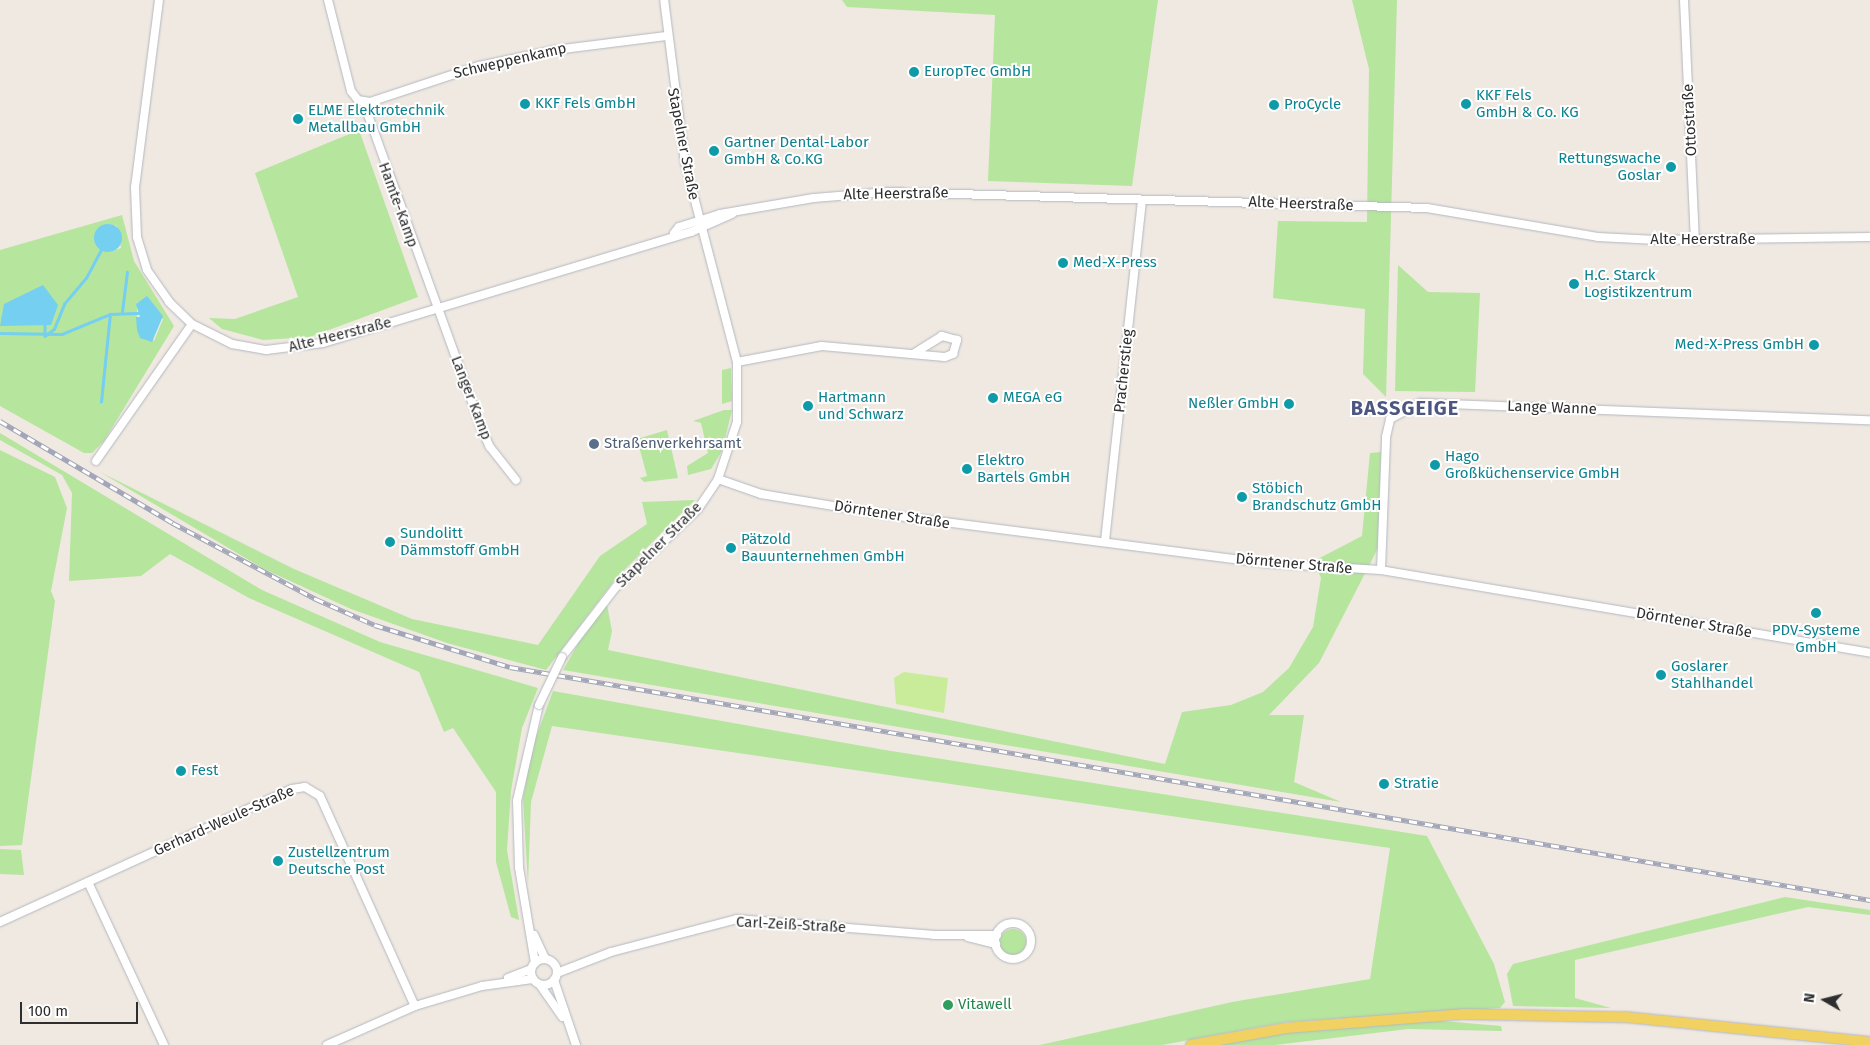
<!DOCTYPE html>
<meta charset="utf-8">
<style>
body{margin:0}
#map{position:relative;width:1870px;height:1045px;overflow:hidden;background:#efe9e1;font-family:"Fira Sans",sans-serif}
div>[style]{position:absolute}
.green>*{inset:0;background:#b6e59e}
.round{border-radius:50%}
.pitch>*{inset:0;background:#c9ec9a}
.water>*{inset:0;background:#75cff0}
.stream>*{height:2.5px;margin:-1.25px;padding:0 1.25px;transform-origin:1.25px;border-radius:1.25px;background:#75cff0}
.roads{filter:drop-shadow(0 0 1px #b4b7c1) drop-shadow(0 0 1px #b4b7c1)}
.minor>*{height:8px;margin:-4px;padding:0 4px;transform-origin:4px;border-radius:4px;background:#fff}
.minor>.ring{margin:-4px;padding:0;box-sizing:content-box;background:none;border:8px solid #fff;border-radius:50%}
.major>*{height:10px;margin:-5px;padding:0 5px;transform-origin:5px;border-radius:5px;background:#f2d163}
.rail>*{height:4.5px;margin-top:-2.25px;transform-origin:0;background:repeating-linear-gradient(90deg,#fff 0 8px,#a3a6b8 0 16px);box-sizing:border-box;border-block:1px solid #a3a6b8}
.bridges{filter:drop-shadow(0 0 1px #b4b7c1) drop-shadow(0 0 1px #b4b7c1)}
.minor-bridge>*{height:8px;margin:-4px;padding:0 4px;transform-origin:4px;border-radius:4px;background:#fff}
.dots>*{width:14px;height:14px;translate:-50% -50%;box-sizing:border-box;border:2px solid #fff;border-radius:50%}
span{translate:-50% -50%;white-space:nowrap;text-align:center;line-height:1.15;-webkit-text-stroke:4px #fff;paint-order:stroke}
.street-label{font-size:15px;color:#2e2e2e}
.culture-label{font-size:15px;color:#0d838f}
.left{translate:0 -50%;text-align:left}
.right{translate:-100% -50%;text-align:right}
.service-label{font-size:15px;color:#4e5e75}
.leisure-label{font-size:15px;color:#27864d}
.district-label{font-size:20px;color:#4d5680;font-weight:700;letter-spacing:1px}
.north{position:absolute;left:1800px;top:975px;width:50px;height:50px;-webkit-text-stroke:4px #fff;paint-order:stroke;rotate:278deg;font-size:14px;font-weight:700;line-height:20px;text-align:center;color:#2e2e2e}
.north::after{content:'';display:block;margin:auto;width:18px;height:22px;background:#2e2e2e;clip-path:polygon(50% 0,100% 100%,50% 72%,0 100%)}
.scale{position:absolute;left:20px;top:1002px;width:118px;height:22px;box-sizing:border-box;border:2px solid #2e2e2e;border-top:0;padding-left:6px;font-size:15px;line-height:18px;white-space:nowrap;color:#2e2e2e;-webkit-text-stroke:4px #fff;paint-order:stroke}
</style>
<div id="map">
<div class="green">
<div style="clip-path:polygon(842px 0,1158px 0,1132px 186px,988px 181px,995px 15px,847px 7px)"></div>
<div style="clip-path:polygon(1352px 0,1397px 0,1386px 397px,1363px 374px,1365px 309px,1273px 298px,1278px 221px,1367px 222px,1369px 69px)"></div>
<div style="clip-path:polygon(359px 130px,418px 297px,310px 337px,263px 340px,222px 329px,209px 318px,235px 319px,298px 297px,255px 173px)"></div>
<div style="clip-path:polygon(evenodd,122px 215px,134px 261px,174px 326px,104px 441px,92px 453px,84px 453px,0 406px,0 250px,122px 215px,109px 224px,117px 226px,121px 248px,110px 252px,97px 247px,109px 224px,122px 215px,137px 302px,163px 319px,154px 341px,137px 317px,137px 302px)"></div>
<div style="clip-path:polygon(1398px 265px,1428px 292px,1480px 293px,1475px 392px,1395px 391px)"></div>
<div style="clip-path:polygon(731px 368px,732px 401px,722px 404px,722px 370px)"></div>
<div style="clip-path:polygon(724px 410px,732px 410px,722px 451px,711px 469px,688px 475px,687px 466px,708px 453px,701px 423px,693px 421px)"></div>
<div style="clip-path:polygon(667px 430px,678px 478px,644px 482px,640px 478px,647px 476px,637px 439px)"></div>
<div style="clip-path:polygon(0 433px,262px 590px,380px 642px,538px 688px,522px 728px,511px 791px,507px 850px,519px 920px,511px 917px,496px 862px,496px 792px,453px 728px,444px 732px,419px 672px,249px 598px,170px 554px,141px 576px,69px 581px,72px 493px,62px 475px,0 440px)"></div>
<div style="clip-path:polygon(0 450px,55px 477px,67px 508px,51px 591px,55px 601px,22px 845px,0 846px)"></div>
<div style="clip-path:polygon(1381px 452px,1378px 548px,1319px 663px,1269px 715px,1304px 715px,1294px 782px,1341px 802px,563px 670px,586px 630px,607px 605px,612px 631px,608px 650px,1165px 764px,1182px 712px,1231px 705px,1263px 692px,1289px 668px,1313px 627px,1321px 578px,1314px 561px,1362px 536px,1370px 453px)"></div>
<div style="clip-path:polygon(100px 472px,294px 569px,412px 619px,538px 645px,600px 556px,647px 524px,642px 502px,695px 500px,616px 578px,546px 670px,447px 643px,351px 609px,264px 569px)"></div>
<div style="clip-path:polygon(553px 691px,885px 750px,1427px 836px,1494px 964px,1505px 1002px,1500px 1008px,1286px 1022px,1162px 1045px,1040px 1045px,1232px 1002px,1370px 979px,1390px 848px,552px 726px,531px 802px,528px 884px,523px 799px,532px 748px)"></div>
<div style="clip-path:polygon(0 849px,21px 850px,24px 875px,0 874px)"></div>
<div style="clip-path:polygon(1785px 897px,1870px 910px,1870px 915px,1808px 907px,1575px 960px,1575px 998px,1611px 1008px,1513px 1006px,1507px 974px,1513px 964px)"></div>
<div class="round" style="left:1000px;top:929px;width:26px;height:26px"></div>
<div style="clip-path:polygon(1431px 1020px,1501px 1026px,1502px 1031px,1408px 1029px,1275px 1045px,1215px 1045px,1288px 1032px)"></div>
</div>
<div class="pitch">
<div style="clip-path:polygon(904px 672px,948px 678px,944px 713px,896px 704px,894px 678px)"></div>
</div>
<div class="water">
<div class="round" style="left:94px;top:224px;width:28px;height:28px"></div>
<div style="clip-path:polygon(43px 285px,58px 305px,51px 325px,0 326px,4px 304px)"></div>
<div style="clip-path:polygon(147px 296px,163px 316px,152px 342px,140px 338px,137px 330px,136px 317px,140px 317px,136px 304px)"></div>
</div>
<div class="stream">
<div style="left:122px;top:312px;width:40px;rotate:-82.9deg"></div>
<div style="left:45px;top:325px;width:11px;rotate:90deg"></div>
<div style="left:0;top:333px;width:62px;rotate:0.9deg"></div>
<div style="left:62px;top:334px;width:52px;rotate:-22.6deg"></div>
<div style="left:110px;top:314px;width:32px;rotate:-2deg"></div>
<div style="left:46px;top:335px;width:10px;rotate:-37deg"></div>
<div style="left:54px;top:329px;width:27px;rotate:-68deg"></div>
<div style="left:64px;top:304px;width:34px;rotate:-50deg"></div>
<div style="left:86px;top:278px;width:36px;rotate:-62deg"></div>
<div style="left:101px;top:402px;width:88px;rotate:-84.2deg"></div>
</div>
<div class="roads">
<div class="minor">
<div style="left:159px;top:0;width:189px;rotate:97.3deg"></div>
<div style="left:135px;top:187px;width:50px;rotate:87.7deg"></div>
<div style="left:137px;top:237px;width:34px;rotate:73deg"></div>
<div style="left:147px;top:270px;width:39px;rotate:55deg"></div>
<div style="left:169px;top:302px;width:32px;rotate:44deg"></div>
<div style="left:192px;top:324px;width:45px;rotate:26.6deg"></div>
<div style="left:232px;top:344px;width:35px;rotate:10deg"></div>
<div style="left:266px;top:350px;width:57px;rotate:-7deg"></div>
<div style="left:323px;top:343px;width:384px;rotate:-16.8deg"></div>
<div style="left:691px;top:232px;width:45px;rotate:-23.7deg"></div>
<div style="left:328px;top:0;width:94px;rotate:75.8deg"></div>
<div style="left:351px;top:91px;width:11px;rotate:52deg"></div>
<div style="left:358px;top:100px;width:12px;rotate:9deg"></div>
<div style="left:370px;top:102px;width:115px;rotate:-18.3deg"></div>
<div style="left:479px;top:66px;width:78px;rotate:-11.9deg"></div>
<div style="left:555px;top:50px;width:112px;rotate:-7.2deg"></div>
<div style="left:1684px;top:0;width:241px;rotate:87.4deg"></div>
<div style="left:363px;top:101px;width:344px;rotate:70.1deg"></div>
<div style="left:480px;top:425px;width:24px;rotate:66deg"></div>
<div style="left:490px;top:447px;width:42px;rotate:51.8deg"></div>
<div style="left:674px;top:233px;width:8px;rotate:-50deg"></div>
<div style="left:679px;top:227px;width:43px;rotate:-17.6deg"></div>
<div style="left:720px;top:214px;width:95px;rotate:-9.7deg"></div>
<div style="left:814px;top:198px;width:74px;rotate:-4.6deg"></div>
<div style="left:888px;top:192px;width:539px;rotate:1.7deg"></div>
<div style="left:1427px;top:208px;width:173px;rotate:9.6deg"></div>
<div style="left:1598px;top:237px;width:58px;rotate:3deg"></div>
<div style="left:1656px;top:240px;width:214px;rotate:-0.8deg"></div>
<div style="left:737px;top:362px;width:86px;rotate:-10.7deg"></div>
<div style="left:822px;top:346px;width:123px;rotate:5.1deg"></div>
<div style="left:945px;top:357px;width:9px;rotate:-21deg"></div>
<div style="left:953px;top:354px;width:15px;rotate:-74deg"></div>
<div style="left:957px;top:340px;width:16px;rotate:-165deg"></div>
<div style="left:942px;top:336px;width:32px;rotate:148deg"></div>
<div style="left:96px;top:461px;width:167px;rotate:-55deg"></div>
<div style="left:718px;top:479px;width:46px;rotate:19.2deg"></div>
<div style="left:761px;top:494px;width:123px;rotate:9.4deg"></div>
<div style="left:882px;top:514px;width:384px;rotate:7.3deg"></div>
<div style="left:1263px;top:563px;width:118px;rotate:3.4deg"></div>
<div style="left:1381px;top:570px;width:496px;rotate:9.6deg"></div>
<div style="left:1105px;top:541px;width:343px;rotate:-83.8deg"></div>
<div style="left:1381px;top:570px;width:133px;rotate:-87.8deg"></div>
<div style="left:1386px;top:437px;width:18px;rotate:-77deg"></div>
<div style="left:1390px;top:419px;width:34px;rotate:-28deg"></div>
<div style="left:1420px;top:403px;width:450px;rotate:2.2deg"></div>
<div style="left:562px;top:657px;width:88px;rotate:-52.4deg"></div>
<div style="left:616px;top:587px;width:113px;rotate:-43.6deg"></div>
<div style="left:698px;top:509px;width:36px;rotate:-56deg"></div>
<div style="left:718px;top:479px;width:60px;rotate:-71.6deg"></div>
<div style="left:737px;top:422px;width:60px;rotate:-90deg"></div>
<div style="left:737px;top:362px;width:206px;rotate:-104.6deg"></div>
<div style="left:685px;top:163px;width:164px;rotate:-97.3deg"></div>
<div style="left:88px;top:882px;width:180px;rotate:65deg"></div>
<div style="left:0;top:922px;width:321px;rotate:-24.5deg"></div>
<div style="left:292px;top:789px;width:13px;rotate:-9deg"></div>
<div style="left:305px;top:787px;width:17px;rotate:31deg"></div>
<div style="left:320px;top:796px;width:230px;rotate:65.7deg"></div>
<div class="ring" style="left:995px;top:923px;width:28px;height:28px"></div>
<div style="left:534px;top:935px;width:26px;rotate:65deg"></div>
<div style="left:968px;top:937px;width:29px;rotate:14deg"></div>
<div class="ring" style="left:531px;top:959px;width:18px;height:18px"></div>
<div style="left:535px;top:963px;width:97px;rotate:-99.5deg"></div>
<div style="left:519px;top:867px;width:66px;rotate:-91.7deg"></div>
<div style="left:517px;top:801px;width:98px;rotate:-77.1deg"></div>
<div style="left:557px;top:973px;width:58px;rotate:-21.3deg"></div>
<div style="left:611px;top:952px;width:130px;rotate:-14.7deg"></div>
<div style="left:737px;top:919px;width:198px;rotate:4.6deg"></div>
<div style="left:934px;top:935px;width:63px"></div>
<div style="left:508px;top:978px;width:25px;rotate:-21deg"></div>
<div style="left:554px;top:980px;width:69px;rotate:71.3deg"></div>
<div style="left:540px;top:985px;width:39px;rotate:55deg"></div>
<div style="left:327px;top:1045px;width:96px;rotate:-23.9deg"></div>
<div style="left:415px;top:1006px;width:70px;rotate:-16.6deg"></div>
<div style="left:482px;top:986px;width:51px;rotate:-7.8deg"></div>
</div>
<div class="major">
<div style="left:1191px;top:1045px;width:97px;rotate:-10.1deg"></div>
<div style="left:1286px;top:1028px;width:177px;rotate:-4.5deg"></div>
<div style="left:1462px;top:1014px;width:163px;rotate:1.1deg"></div>
<div style="left:1625px;top:1017px;width:246px;rotate:5.8deg"></div>
</div>
</div>
<div class="rail">
<div style="left:0;top:421px;width:201px;rotate:30.5deg"></div>
<div style="left:173px;top:523px;width:162px;rotate:28deg"></div>
<div style="left:316px;top:599px;width:64px;rotate:23.8deg"></div>
<div style="left:375px;top:625px;width:141px;rotate:17.3deg"></div>
<div style="left:510px;top:667px;width:1380px;rotate:9.72deg"></div>
</div>
<div class="bridges">
<div class="minor-bridge">
<div style="left:539px;top:705px;width:53px;rotate:-64.4deg"></div>
</div>
</div>
<div class="dots">
<div style="left:914px;top:72px;background:#0f9aa8"></div>
<div style="left:525px;top:104px;background:#0f9aa8"></div>
<div style="left:1466px;top:104px;background:#0f9aa8"></div>
<div style="left:1274px;top:105px;background:#0f9aa8"></div>
<div style="left:298px;top:119px;background:#0f9aa8"></div>
<div style="left:714px;top:151px;background:#0f9aa8"></div>
<div style="left:1671px;top:167px;background:#0f9aa8"></div>
<div style="left:1063px;top:263px;background:#0f9aa8"></div>
<div style="left:1574px;top:284px;background:#0f9aa8"></div>
<div style="left:1814px;top:345px;background:#0f9aa8"></div>
<div style="left:993px;top:398px;background:#0f9aa8"></div>
<div style="left:1289px;top:404px;background:#0f9aa8"></div>
<div style="left:808px;top:406px;background:#0f9aa8"></div>
<div style="left:594px;top:444px;background:#5c6f8a"></div>
<div style="left:1435px;top:465px;background:#0f9aa8"></div>
<div style="left:967px;top:469px;background:#0f9aa8"></div>
<div style="left:1242px;top:497px;background:#0f9aa8"></div>
<div style="left:390px;top:542px;background:#0f9aa8"></div>
<div style="left:731px;top:548px;background:#0f9aa8"></div>
<div style="left:1816px;top:613px;background:#0f9aa8"></div>
<div style="left:1661px;top:675px;background:#0f9aa8"></div>
<div style="left:181px;top:771px;background:#0f9aa8"></div>
<div style="left:1384px;top:784px;background:#0f9aa8"></div>
<div style="left:278px;top:861px;background:#0f9aa8"></div>
<div style="left:948px;top:1005px;background:#2e9e5b"></div>
</div>
<div class="street-label">
<span style="left:510px;top:61px;rotate:-13deg">Schweppenkamp</span>
<span style="left:1690px;top:120px;rotate:-93deg">Ottostraße</span>
<span style="left:683px;top:144px;rotate:79deg">Stapelner Straße</span>
<span style="left:896px;top:194px;rotate:-1deg">Alte Heerstraße</span>
<span style="left:1301px;top:204px;rotate:2deg">Alte Heerstraße</span>
<span style="left:398px;top:205px;rotate:70deg">Hamte-Kamp</span>
<span style="left:1703px;top:240px">Alte Heerstraße</span>
<span style="left:340px;top:335px;rotate:-14deg">Alte Heerstraße</span>
<span style="left:1124px;top:371px;rotate:-84deg">Pracherstieg</span>
<span style="left:471px;top:398px;rotate:69deg">Langer Kamp</span>
<span style="left:1552px;top:408px;rotate:2deg">Lange Wanne</span>
<span style="left:892px;top:515px;rotate:9deg">Dörntener Straße</span>
<span style="left:659px;top:545px;rotate:-45deg">Stapelner Straße</span>
<span style="left:1294px;top:564px;rotate:5deg">Dörntener Straße</span>
<span style="left:1694px;top:623px;rotate:10deg">Dörntener Straße</span>
<span style="left:224px;top:821px;rotate:-24deg">Gerhard-Weule-Straße</span>
<span style="left:791px;top:925px;rotate:3deg">Carl-Zeiß-Straße</span>
</div>
<div class="culture-label">
<span class="left" style="left:924px;top:72px">EuropTec GmbH</span>
<span class="left" style="left:1476px;top:104px">KKF Fels<br>GmbH &amp; Co. KG</span>
<span class="left" style="left:535px;top:104px">KKF Fels GmbH</span>
<span class="left" style="left:1284px;top:105px">ProCycle</span>
<span class="left" style="left:308px;top:119px">ELME Elektrotechnik<br>Metallbau GmbH</span>
<span class="left" style="left:724px;top:151px">Gartner Dental-Labor<br>GmbH &amp; Co.KG</span>
<span class="right" style="left:1661px;top:167px">Rettungswache<br>Goslar</span>
<span class="left" style="left:1073px;top:263px">Med-X-Press</span>
<span class="left" style="left:1584px;top:284px">H.C. Starck<br>Logistikzentrum</span>
<span class="right" style="left:1804px;top:345px">Med-X-Press GmbH</span>
<span class="left" style="left:818px;top:406px">Hartmann<br>und Schwarz</span>
<span class="left" style="left:1003px;top:398px">MEGA eG</span>
<span class="right" style="left:1279px;top:404px">Neßler GmbH</span>
<span class="left" style="left:1445px;top:465px">Hago<br>Großküchenservice GmbH</span>
<span class="left" style="left:977px;top:469px">Elektro<br>Bartels GmbH</span>
<span class="left" style="left:1252px;top:497px">Stöbich<br>Brandschutz GmbH</span>
<span class="left" style="left:400px;top:542px">Sundolitt<br>Dämmstoff GmbH</span>
<span class="left" style="left:741px;top:548px">Pätzold<br>Bauunternehmen GmbH</span>
<span style="left:1816px;top:639px">PDV-Systeme<br>GmbH</span>
<span class="left" style="left:1671px;top:675px">Goslarer<br>Stahlhandel</span>
<span class="left" style="left:191px;top:771px">Fest</span>
<span class="left" style="left:1394px;top:784px">Stratie</span>
<span class="left" style="left:288px;top:861px">Zustellzentrum<br>Deutsche Post</span>
</div>
<div class="service-label">
<span class="left" style="left:604px;top:444px">Straßenverkehrsamt</span>
</div>
<div class="leisure-label">
<span class="left" style="left:958px;top:1005px">Vitawell</span>
</div>
<div class="district-label">
<span style="left:1405px;top:408px">BASSGEIGE</span>
</div>
<div class="north">N</div>
<div class="scale">100 m</div>
</div>
